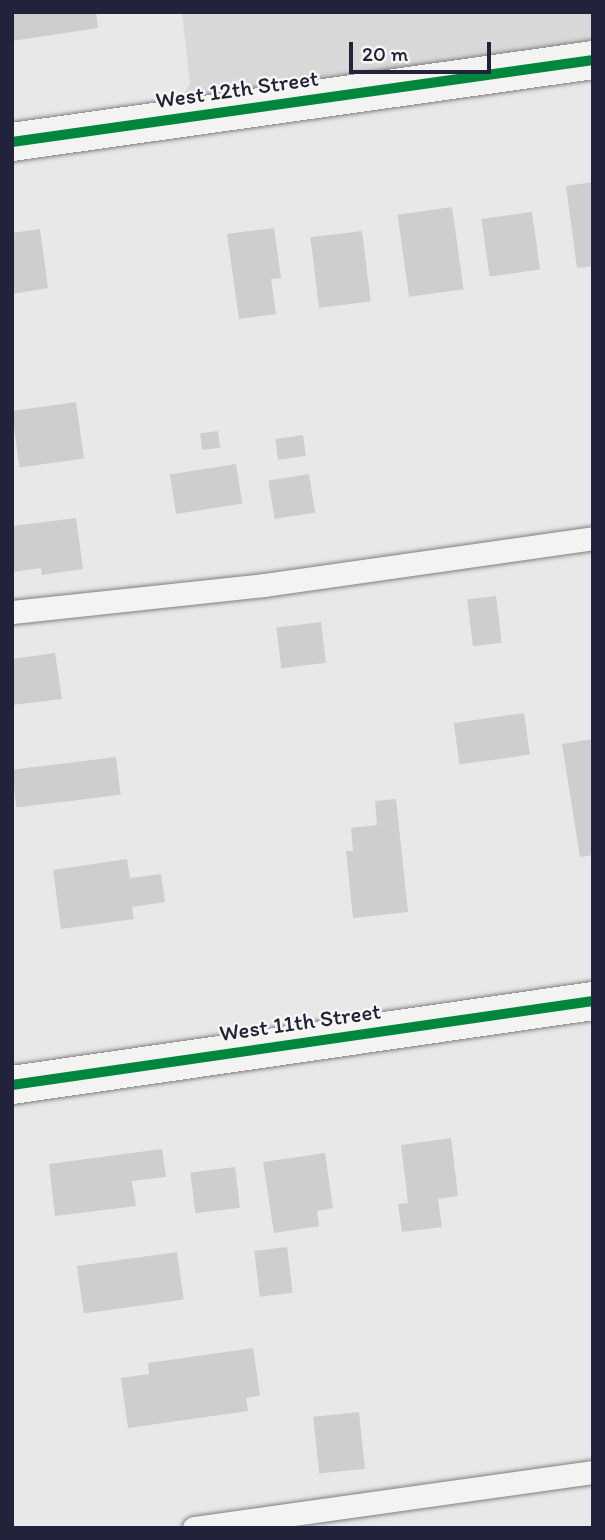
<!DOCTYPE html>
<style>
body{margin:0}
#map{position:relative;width:605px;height:1540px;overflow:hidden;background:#e8e8e8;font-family:Itim,sans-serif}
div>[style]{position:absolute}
.built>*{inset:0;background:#d8d8d9}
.building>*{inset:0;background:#cececf;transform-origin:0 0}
.roads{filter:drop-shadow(0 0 2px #808084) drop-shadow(0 0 2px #808084)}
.lane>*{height:23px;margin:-11.5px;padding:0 11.5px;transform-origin:11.5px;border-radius:11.5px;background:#f3f3f1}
.street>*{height:38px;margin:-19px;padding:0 19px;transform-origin:19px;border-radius:19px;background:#f3f3f1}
.cycleway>*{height:10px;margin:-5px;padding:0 5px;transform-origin:5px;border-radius:5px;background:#00873e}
span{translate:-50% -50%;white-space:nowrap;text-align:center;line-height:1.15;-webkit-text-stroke:5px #f6f6f2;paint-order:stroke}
.street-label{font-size:23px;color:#22223b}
.frame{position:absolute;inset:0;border:14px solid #22223b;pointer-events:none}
.scale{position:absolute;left:349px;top:42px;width:142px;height:32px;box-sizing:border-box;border:4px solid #22223b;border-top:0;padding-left:9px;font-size:21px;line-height:24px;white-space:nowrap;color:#22223b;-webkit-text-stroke:5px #f6f6f2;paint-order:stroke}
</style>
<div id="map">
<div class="built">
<div style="clip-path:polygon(182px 12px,593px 12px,593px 40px,179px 101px,190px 84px)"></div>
</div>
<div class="building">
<div style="clip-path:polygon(12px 12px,96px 12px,98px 28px,12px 41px)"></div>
<div style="clip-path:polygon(593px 182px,593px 266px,577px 268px,566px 186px)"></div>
<div style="left:452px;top:207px;width:83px;height:55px;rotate:82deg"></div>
<div style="left:532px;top:212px;width:58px;height:51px;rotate:82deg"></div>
<div style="clip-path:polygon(274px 228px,281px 278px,271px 279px,276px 314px,239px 319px,227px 234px)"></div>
<div style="clip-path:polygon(40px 229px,48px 288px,12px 294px,12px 233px)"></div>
<div style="left:362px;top:231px;width:71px;height:52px;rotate:83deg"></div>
<div style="left:76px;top:402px;width:57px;height:65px;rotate:82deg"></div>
<div style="left:218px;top:431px;width:17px;height:18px;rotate:83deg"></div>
<div style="left:303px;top:435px;width:21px;height:28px;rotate:82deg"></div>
<div style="left:236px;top:464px;width:40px;height:67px;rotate:81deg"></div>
<div style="left:309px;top:474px;width:39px;height:41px;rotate:81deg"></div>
<div style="clip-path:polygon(76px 518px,83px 569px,42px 575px,41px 568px,12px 572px,12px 526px)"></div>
<div style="left:496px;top:596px;width:47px;height:29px;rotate:83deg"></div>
<div style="left:321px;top:622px;width:41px;height:45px;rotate:83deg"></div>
<div style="clip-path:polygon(55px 653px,62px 699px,12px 705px,12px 659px)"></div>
<div style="left:524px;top:713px;width:42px;height:71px;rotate:82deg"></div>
<div style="clip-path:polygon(593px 739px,593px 855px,580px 857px,562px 744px)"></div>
<div style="left:116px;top:757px;width:38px;height:105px;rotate:83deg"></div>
<div style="clip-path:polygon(396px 799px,408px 912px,353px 918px,346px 851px,353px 851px,351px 828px,377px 825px,375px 801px)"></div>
<div style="clip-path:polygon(127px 859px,130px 878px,161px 874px,165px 902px,132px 907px,134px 919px,61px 929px,53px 870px)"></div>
<div style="clip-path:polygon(451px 1138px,458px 1196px,438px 1199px,442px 1227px,402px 1232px,398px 1204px,408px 1203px,401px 1145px)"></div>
<div style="clip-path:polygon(162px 1149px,166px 1177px,132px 1181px,136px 1206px,55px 1216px,49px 1164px)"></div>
<div style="clip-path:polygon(325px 1153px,333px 1208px,317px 1211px,319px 1226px,274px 1233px,263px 1162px)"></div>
<div style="left:235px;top:1167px;width:41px;height:45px;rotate:83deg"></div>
<div style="left:287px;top:1247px;width:46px;height:33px;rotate:83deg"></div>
<div style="left:177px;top:1252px;width:48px;height:101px;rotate:82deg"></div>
<div style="clip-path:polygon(253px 1348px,260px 1396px,246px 1398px,248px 1411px,128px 1428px,121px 1378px,149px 1374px,148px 1363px)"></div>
<div style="left:359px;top:1412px;width:57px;height:46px;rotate:84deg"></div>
</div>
<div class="roads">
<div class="lane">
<div style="left:12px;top:612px;width:253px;rotate:-6.1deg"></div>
<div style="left:264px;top:585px;width:332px;rotate:-8.1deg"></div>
<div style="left:194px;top:1528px;width:403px;rotate:-8deg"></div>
</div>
<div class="street">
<div style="left:12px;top:142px;width:587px;rotate:-8.03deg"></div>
<div style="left:12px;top:1085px;width:587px;rotate:-8.23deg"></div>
</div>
</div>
<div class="cycleway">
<div style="left:12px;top:142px;width:587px;rotate:-8.03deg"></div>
<div style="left:12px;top:1085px;width:587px;rotate:-8.23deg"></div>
</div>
<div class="street-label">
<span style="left:237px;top:89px;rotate:-8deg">West 12th Street</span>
<span style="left:300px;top:1022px;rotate:-8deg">West 11th Street</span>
</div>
<div class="frame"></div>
<div class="scale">20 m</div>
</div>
